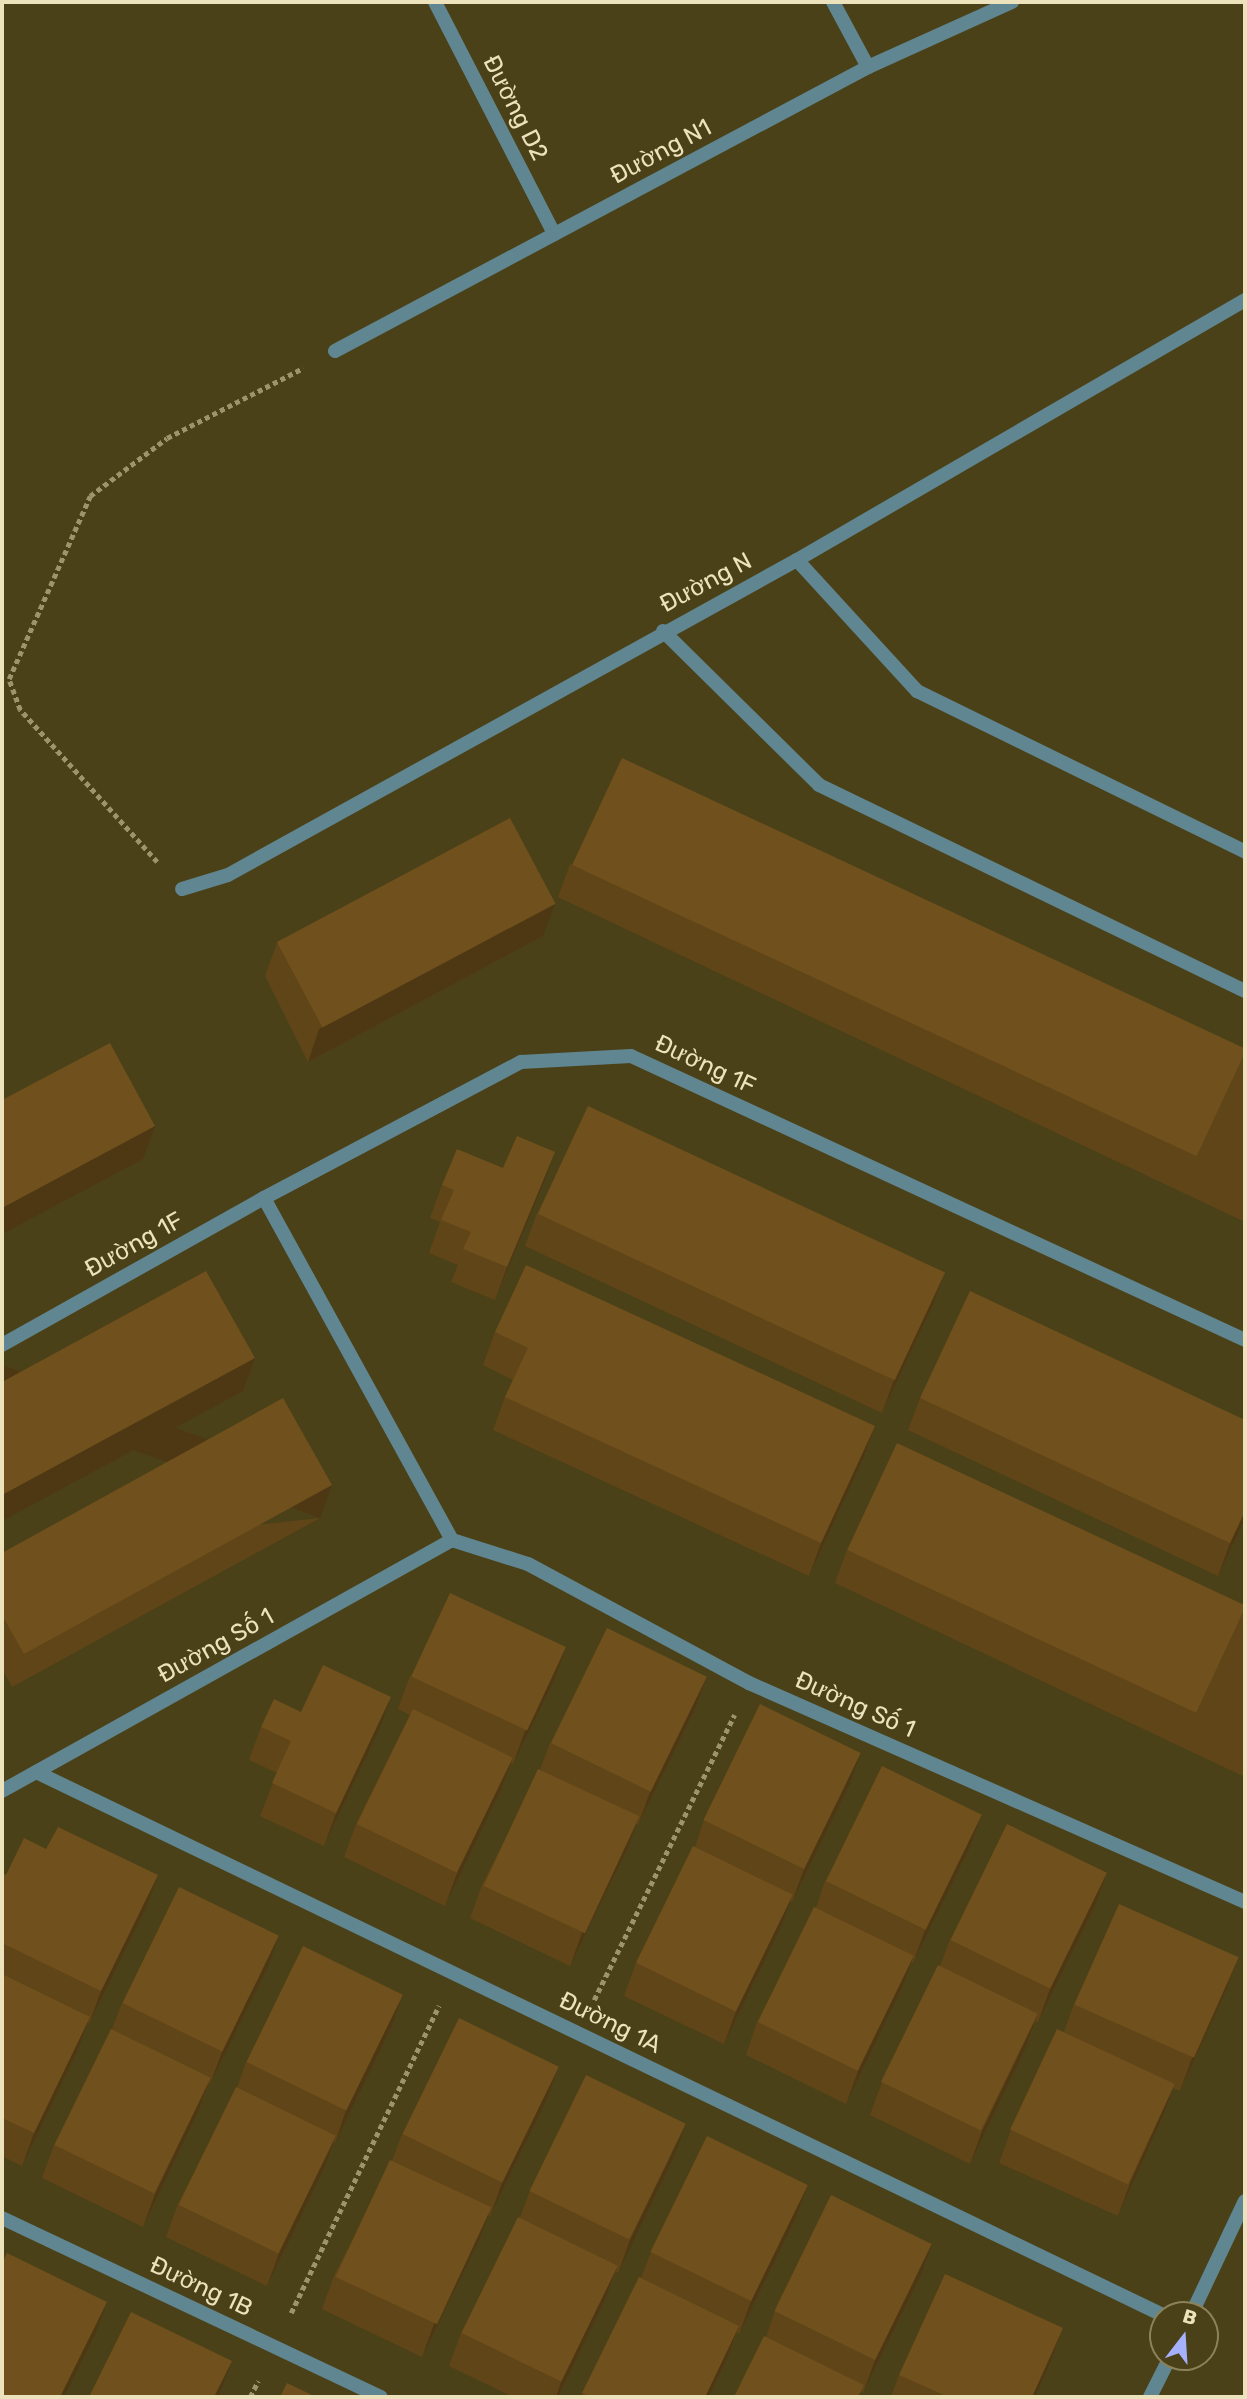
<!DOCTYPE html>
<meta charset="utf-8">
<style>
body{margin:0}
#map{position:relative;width:1247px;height:2399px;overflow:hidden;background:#4b4118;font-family:Rubik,sans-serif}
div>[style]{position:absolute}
.path>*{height:4.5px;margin-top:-2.25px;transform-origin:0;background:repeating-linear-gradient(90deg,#9d946c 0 5px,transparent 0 8.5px)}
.street>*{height:14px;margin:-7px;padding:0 7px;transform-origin:7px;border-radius:7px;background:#608691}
.wall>*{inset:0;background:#604518}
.shaded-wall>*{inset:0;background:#4e3814;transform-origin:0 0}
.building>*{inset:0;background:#70501c;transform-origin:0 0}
span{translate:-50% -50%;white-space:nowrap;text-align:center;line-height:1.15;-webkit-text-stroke:5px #4b4118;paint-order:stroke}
.street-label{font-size:24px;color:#ece3bd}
.frame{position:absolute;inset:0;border:4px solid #ece3bd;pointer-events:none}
.north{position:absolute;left:1149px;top:2301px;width:70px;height:70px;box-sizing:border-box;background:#4b4118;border:2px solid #8b825a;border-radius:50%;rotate:17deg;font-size:19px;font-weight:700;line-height:28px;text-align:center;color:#ece3bd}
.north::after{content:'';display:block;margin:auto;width:24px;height:32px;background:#a5b1fc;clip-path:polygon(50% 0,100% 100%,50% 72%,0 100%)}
</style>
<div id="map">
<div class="path">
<div style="left:157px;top:862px;width:205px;rotate:-132deg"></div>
<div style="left:20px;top:710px;width:33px;rotate:-110deg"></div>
<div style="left:9px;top:679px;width:200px;rotate:-66.1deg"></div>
<div style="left:90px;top:496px;width:96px;rotate:-37deg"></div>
<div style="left:167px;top:438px;width:153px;rotate:-27.2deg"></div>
<div style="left:594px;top:2000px;width:318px;rotate:-63.8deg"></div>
<div style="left:291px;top:2313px;width:341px;rotate:-64.3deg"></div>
<div style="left:250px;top:2397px;width:18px;rotate:-63deg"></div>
</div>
<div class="street">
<div style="left:435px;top:2px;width:261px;rotate:62.8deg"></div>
<div style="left:833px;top:2px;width:74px;rotate:61.7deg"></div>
<div style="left:335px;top:351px;width:604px;rotate:-28.05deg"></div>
<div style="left:868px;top:67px;width:158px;rotate:-24.3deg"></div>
<div style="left:797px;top:560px;width:178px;rotate:47.5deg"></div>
<div style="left:917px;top:691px;width:365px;rotate:26.1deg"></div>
<div style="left:663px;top:631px;width:219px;rotate:44.6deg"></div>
<div style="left:819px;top:785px;width:473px;rotate:25.8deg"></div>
<div style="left:182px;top:889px;width:48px;rotate:-16.9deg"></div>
<div style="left:228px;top:875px;width:650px;rotate:-28.97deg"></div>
<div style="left:797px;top:560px;width:518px;rotate:-30.13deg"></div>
<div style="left:264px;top:1198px;width:390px;rotate:61.2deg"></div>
<div style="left:452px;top:1540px;width:80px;rotate:17.5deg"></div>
<div style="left:528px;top:1564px;width:251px;rotate:28.3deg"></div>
<div style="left:749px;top:1683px;width:542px;rotate:23.82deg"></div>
<div style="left:2px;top:1345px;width:300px;rotate:-29.3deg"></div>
<div style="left:264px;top:1198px;width:291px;rotate:-27.9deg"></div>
<div style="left:521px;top:1062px;width:110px;rotate:-3.1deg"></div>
<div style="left:631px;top:1056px;width:676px;rotate:24.82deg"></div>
<div style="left:36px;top:1772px;width:1251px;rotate:25.73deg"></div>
<div style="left:2px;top:1791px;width:515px;rotate:-29.15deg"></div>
<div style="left:2px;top:2218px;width:419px;rotate:25.3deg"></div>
<div style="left:1191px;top:2315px;width:126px;rotate:-64.7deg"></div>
<div style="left:1150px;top:2397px;width:45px;rotate:-63.4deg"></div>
</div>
<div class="wall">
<div style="clip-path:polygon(570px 864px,1245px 1052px,1245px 1222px,558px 897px)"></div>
<div style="clip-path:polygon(543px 936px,308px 1062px,265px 976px,277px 943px)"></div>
<div style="clip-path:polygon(442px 1185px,543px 1185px,495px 1300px,451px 1282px,458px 1265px,429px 1253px,440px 1222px,430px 1218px)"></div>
<div style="clip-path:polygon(537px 1213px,945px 1272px,933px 1305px,882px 1413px,525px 1246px)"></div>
<div style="clip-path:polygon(495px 1332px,875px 1426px,863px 1459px,809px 1576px,493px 1430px,505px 1397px,513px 1380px,483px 1365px)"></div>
<div style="clip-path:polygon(920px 1398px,1245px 1519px,1218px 1576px,908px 1430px)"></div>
<div style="clip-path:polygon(320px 1518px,12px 1687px,2px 1669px,2px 1553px)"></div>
<div style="clip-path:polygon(847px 1550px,1245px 1607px,1245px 1777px,835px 1583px)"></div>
<div style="clip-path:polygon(410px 1676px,554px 1681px,513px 1764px,511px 1763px,501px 1790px,445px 1906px,344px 1857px,356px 1824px,410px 1715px,398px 1709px)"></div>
<div style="clip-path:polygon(707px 1676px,695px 1709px,638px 1825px,636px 1824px,627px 1850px,570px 1966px,470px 1918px,482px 1885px,540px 1770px,550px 1743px)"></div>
<div style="clip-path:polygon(301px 1712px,379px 1730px,324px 1846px,260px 1816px,277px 1773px,249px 1760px,261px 1727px)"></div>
<div style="clip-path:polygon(849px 1786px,792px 1902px,790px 1901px,781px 1927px,724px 2044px,624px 1996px,636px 1963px,695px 1847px,704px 1820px)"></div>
<div style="clip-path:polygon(982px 1814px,970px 1847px,913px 1963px,911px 1962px,902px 1988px,846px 2104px,746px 2055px,757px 2022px,816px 1908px,825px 1881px)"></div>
<div style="clip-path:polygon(2px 1873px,6px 1875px,146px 1908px,89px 2024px,88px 2023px,78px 2050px,22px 2166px,2px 2156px)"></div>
<div style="clip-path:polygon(1107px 1873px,1095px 1906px,1038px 2022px,1036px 2021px,1026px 2047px,970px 2164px,870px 2115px,882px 2082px,940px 1966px,950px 1940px)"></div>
<div style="clip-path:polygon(1238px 1958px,1226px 1991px,1180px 2091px,1173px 2088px,1163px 2116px,1118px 2216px,999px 2163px,1011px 2130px,1064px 2032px,1074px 2004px)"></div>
<div style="clip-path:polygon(267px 1969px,210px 2084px,209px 2084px,199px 2110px,143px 2227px,42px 2178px,54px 2145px,112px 2029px,122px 2003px)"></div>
<div style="clip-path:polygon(403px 1995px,391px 2028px,335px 2143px,333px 2143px,324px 2169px,267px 2286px,166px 2237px,178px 2204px,237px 2088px,246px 2062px)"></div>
<div style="clip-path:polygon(559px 2066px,547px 2099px,490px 2216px,488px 2215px,479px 2241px,422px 2357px,322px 2309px,334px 2276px,392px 2161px,402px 2134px)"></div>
<div style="clip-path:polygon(674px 2157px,618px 2273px,616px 2272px,606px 2298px,558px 2397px,513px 2397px,449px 2366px,461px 2333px,520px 2218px,530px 2191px)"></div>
<div style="clip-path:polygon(808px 2185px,796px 2218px,739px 2334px,737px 2333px,727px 2359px,709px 2397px,581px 2397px,641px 2278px,651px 2252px)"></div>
<div style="clip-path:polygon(920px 2277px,863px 2393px,766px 2337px,775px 2311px)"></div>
<div style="clip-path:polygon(1063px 2328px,1051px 2361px,1035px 2397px,891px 2397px,899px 2375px)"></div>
</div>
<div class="shaded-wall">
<div style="clip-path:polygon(555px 904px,543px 936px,308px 1062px,319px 1029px)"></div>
<div style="clip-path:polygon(155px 1126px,143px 1159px,2px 1234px,2px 1208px)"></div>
<div style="clip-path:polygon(555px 1152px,543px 1185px,495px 1300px,507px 1267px)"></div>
<div style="clip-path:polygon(945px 1272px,933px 1305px,882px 1413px,894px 1380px)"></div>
<div style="clip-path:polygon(255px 1358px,243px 1391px,2px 1521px,2px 1495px)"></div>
<div style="clip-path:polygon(875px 1426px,863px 1459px,809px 1576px,821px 1543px)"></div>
<div style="left:332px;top:1485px;width:35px;height:351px;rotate:110deg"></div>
<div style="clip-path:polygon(1245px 1511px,1245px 1519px,1218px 1576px,1230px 1543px)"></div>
<div style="clip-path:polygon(566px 1648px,554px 1681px,513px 1764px,525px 1731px)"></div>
<div style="clip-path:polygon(707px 1676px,695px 1709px,638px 1825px,650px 1792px)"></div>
<div style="clip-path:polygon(391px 1697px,379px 1730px,324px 1846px,336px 1813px)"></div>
<div style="clip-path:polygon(861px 1753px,849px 1786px,792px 1902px,804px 1869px)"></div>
<div style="clip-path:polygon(513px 1757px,501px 1790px,445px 1906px,457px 1873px)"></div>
<div style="clip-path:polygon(982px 1814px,970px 1847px,913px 1963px,925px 1930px)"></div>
<div style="clip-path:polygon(639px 1817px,627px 1850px,570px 1966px,582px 1933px)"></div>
<div style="clip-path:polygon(1107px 1873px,1095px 1906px,1038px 2022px,1050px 1989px)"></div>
<div style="clip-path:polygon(158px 1875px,146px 1908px,89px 2024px,101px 1991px)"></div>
<div style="clip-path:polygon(793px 1894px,781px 1927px,724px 2044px,736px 2011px)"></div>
<div style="clip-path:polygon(279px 1936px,267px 1969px,210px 2084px,222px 2052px)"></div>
<div style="clip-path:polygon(914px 1955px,902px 1988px,846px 2104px,858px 2071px)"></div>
<div style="clip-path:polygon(1238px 1958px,1226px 1991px,1180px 2091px,1192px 2058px)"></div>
<div style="clip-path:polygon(403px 1995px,391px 2028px,335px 2143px,346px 2110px)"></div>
<div style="clip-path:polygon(1038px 2014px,1026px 2047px,970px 2164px,982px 2131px)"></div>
<div style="clip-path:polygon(90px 2017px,78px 2050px,22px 2166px,34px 2133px)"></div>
<div style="clip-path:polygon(559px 2066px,547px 2099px,490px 2216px,502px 2183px)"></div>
<div style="clip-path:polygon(211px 2077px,199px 2110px,143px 2227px,155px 2194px)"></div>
<div style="clip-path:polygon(1175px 2083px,1163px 2116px,1118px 2216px,1130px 2183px)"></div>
<div style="clip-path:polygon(686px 2124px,674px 2157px,618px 2273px,630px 2240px)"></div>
<div style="clip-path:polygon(336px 2136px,324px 2169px,267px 2286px,279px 2253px)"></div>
<div style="clip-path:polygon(808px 2185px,796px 2218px,739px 2334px,751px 2301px)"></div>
<div style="clip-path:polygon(491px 2208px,479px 2241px,422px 2357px,434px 2324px)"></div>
<div style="clip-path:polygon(932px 2244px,920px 2277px,863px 2393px,875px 2360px)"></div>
<div style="clip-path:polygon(618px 2265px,606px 2298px,558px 2397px,556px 2397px,561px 2382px)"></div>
<div style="clip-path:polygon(107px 2302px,95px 2335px,64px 2397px,60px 2397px)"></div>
<div style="clip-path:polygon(739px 2326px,727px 2359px,709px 2397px,705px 2397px)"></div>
<div style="clip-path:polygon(1063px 2328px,1051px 2361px,1035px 2397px,1032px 2397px)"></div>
<div style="clip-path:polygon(232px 2361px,220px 2393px,218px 2397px,214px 2397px)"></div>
</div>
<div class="building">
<div style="left:622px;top:758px;width:689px;height:118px;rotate:25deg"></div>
<div style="left:510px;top:818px;width:97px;height:264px;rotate:62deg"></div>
<div style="clip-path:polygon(110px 1043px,155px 1126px,2px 1208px,2px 1100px)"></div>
<div style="left:588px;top:1106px;width:394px;height:119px;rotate:25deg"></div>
<div style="clip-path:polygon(517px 1136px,555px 1152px,507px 1267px,463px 1249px,471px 1232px,441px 1220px,454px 1190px,442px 1185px,457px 1149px,503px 1168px)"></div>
<div style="clip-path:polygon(526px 1265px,875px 1426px,821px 1543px,505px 1397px,528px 1348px,495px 1332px)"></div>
<div style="clip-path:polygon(206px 1271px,255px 1358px,2px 1495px,2px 1382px)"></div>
<div style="clip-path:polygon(970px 1291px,1245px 1420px,1245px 1511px,1230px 1543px,920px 1398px)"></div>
<div style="clip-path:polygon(283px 1398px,332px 1485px,24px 1654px,2px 1615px,2px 1553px)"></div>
<div style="left:897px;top:1443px;width:385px;height:118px;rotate:25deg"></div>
<div style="left:450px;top:1593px;width:128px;height:92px;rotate:25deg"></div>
<div style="left:607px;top:1628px;width:111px;height:128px;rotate:26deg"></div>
<div style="clip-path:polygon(323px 1665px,391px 1697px,336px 1813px,272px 1783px,291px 1741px,261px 1727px,274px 1699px,301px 1712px)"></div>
<div style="left:760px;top:1704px;width:112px;height:129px;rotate:26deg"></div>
<div style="left:413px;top:1709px;width:111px;height:128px;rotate:26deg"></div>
<div style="left:882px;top:1766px;width:111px;height:128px;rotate:26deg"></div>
<div style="left:538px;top:1769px;width:112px;height:129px;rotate:25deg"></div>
<div style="left:1007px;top:1824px;width:111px;height:129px;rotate:26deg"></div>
<div style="clip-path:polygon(58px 1827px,158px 1875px,101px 1991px,2px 1943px,2px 1873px,6px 1875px,24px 1838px,46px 1849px)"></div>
<div style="left:693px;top:1846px;width:111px;height:130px;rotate:26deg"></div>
<div style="left:179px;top:1887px;width:111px;height:129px;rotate:26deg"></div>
<div style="left:1119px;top:1904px;width:131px;height:110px;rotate:24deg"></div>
<div style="left:814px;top:1907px;width:111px;height:128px;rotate:26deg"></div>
<div style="left:303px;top:1946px;width:111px;height:129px;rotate:26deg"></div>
<div style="left:938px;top:1965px;width:111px;height:130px;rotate:26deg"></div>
<div style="clip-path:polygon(2px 1974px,90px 2017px,34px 2133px,2px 2118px)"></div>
<div style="left:459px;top:2018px;width:111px;height:129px;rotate:26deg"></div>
<div style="left:111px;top:2029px;width:111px;height:129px;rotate:26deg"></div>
<div style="left:1057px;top:2029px;width:130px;height:111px;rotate:25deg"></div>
<div style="left:586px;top:2075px;width:111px;height:129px;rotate:26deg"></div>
<div style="left:236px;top:2087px;width:111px;height:131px;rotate:26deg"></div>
<div style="left:707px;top:2136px;width:112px;height:129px;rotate:26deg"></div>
<div style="left:390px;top:2160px;width:112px;height:129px;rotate:25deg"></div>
<div style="left:831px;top:2195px;width:112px;height:129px;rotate:26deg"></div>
<div style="left:518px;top:2217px;width:111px;height:129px;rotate:26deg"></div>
<div style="clip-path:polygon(7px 2253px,107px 2302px,60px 2397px,9px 2397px,2px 2394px,2px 2264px)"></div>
<div style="clip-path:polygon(945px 2274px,1063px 2328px,1032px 2397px,948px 2397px,899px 2375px)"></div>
<div style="clip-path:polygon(639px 2277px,739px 2326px,705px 2397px,591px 2397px,582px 2393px)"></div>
<div style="clip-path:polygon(131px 2312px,232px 2361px,214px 2397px,89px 2397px)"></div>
<div style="clip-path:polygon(764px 2336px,864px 2385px,858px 2397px,734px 2397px)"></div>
<div style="clip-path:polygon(287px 2383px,316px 2397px,280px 2397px)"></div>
</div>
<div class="street-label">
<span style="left:515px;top:108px;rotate:63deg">Đường D2</span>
<span style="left:661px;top:152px;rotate:-28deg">Đường N1</span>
<span style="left:706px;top:583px;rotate:-28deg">Đường N</span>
<span style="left:705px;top:1065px;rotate:25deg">Đường 1F</span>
<span style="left:134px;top:1245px;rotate:-29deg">Đường 1F</span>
<span style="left:216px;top:1646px;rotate:-29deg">Đường Số 1</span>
<span style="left:855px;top:1705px;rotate:24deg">Đường Số 1</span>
<span style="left:610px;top:2023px;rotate:26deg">Đường 1A</span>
<span style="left:201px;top:2287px;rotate:25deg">Đường 1B</span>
</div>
<div class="frame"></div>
<div class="north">B</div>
</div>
